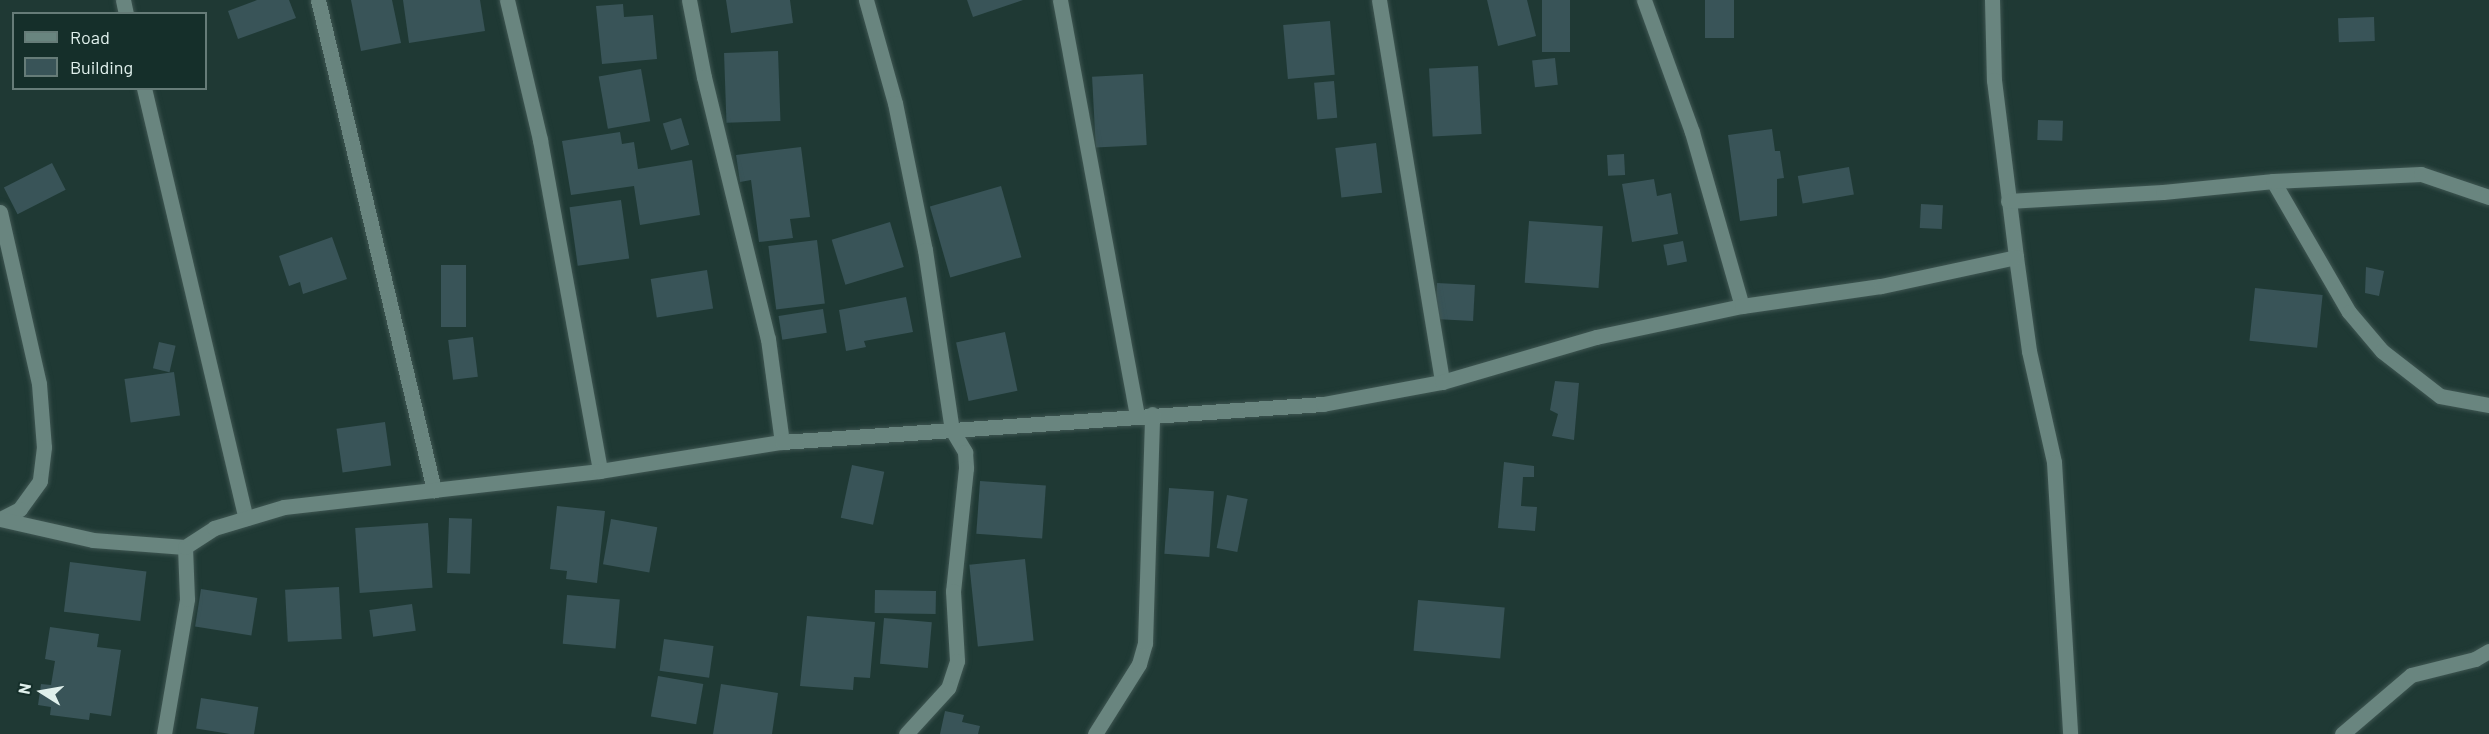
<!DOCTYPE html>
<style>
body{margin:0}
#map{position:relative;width:2489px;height:734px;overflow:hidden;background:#1f3934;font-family:Barlow,sans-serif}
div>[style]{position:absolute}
.building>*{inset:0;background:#395458;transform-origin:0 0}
.roads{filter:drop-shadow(0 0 2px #3f5652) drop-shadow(0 0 2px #3f5652)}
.minor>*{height:15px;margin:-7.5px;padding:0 7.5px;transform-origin:7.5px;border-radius:7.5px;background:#69857f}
span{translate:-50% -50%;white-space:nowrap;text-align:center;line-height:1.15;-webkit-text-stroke:6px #152f2a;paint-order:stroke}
.legend{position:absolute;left:12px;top:12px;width:195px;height:78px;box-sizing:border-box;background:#152f2a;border:2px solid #667c78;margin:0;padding:8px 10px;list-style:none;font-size:18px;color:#e0f0ec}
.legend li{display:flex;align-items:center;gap:12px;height:30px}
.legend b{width:30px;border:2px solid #667c78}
.north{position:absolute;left:12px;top:662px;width:60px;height:60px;-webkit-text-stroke:4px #152f2a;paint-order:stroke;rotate:281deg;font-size:16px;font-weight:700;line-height:24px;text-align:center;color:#e0f0ec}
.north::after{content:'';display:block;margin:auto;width:21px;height:27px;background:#e0f0ec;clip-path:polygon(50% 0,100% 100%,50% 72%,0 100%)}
</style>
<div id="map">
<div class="building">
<div style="clip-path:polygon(257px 0,289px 0,296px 18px,238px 39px,228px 11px)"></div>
<div style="clip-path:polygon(351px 0,392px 0,401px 43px,361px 51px)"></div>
<div style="clip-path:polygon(403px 0,480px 0,485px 31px,409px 43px)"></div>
<div style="clip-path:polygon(726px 0,790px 0,793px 23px,731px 33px)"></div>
<div style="clip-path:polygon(967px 0,1023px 0,973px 17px)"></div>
<div style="clip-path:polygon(1487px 0,1527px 0,1536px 36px,1498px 46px)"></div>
<div style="left:1542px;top:0;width:28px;height:52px"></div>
<div style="left:1705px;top:0;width:29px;height:38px"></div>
<div style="clip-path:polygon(623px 4px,624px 17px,653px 15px,657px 59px,602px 64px,596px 6px)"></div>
<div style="left:2374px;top:17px;width:24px;height:36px;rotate:88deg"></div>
<div style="left:1330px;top:21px;width:54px;height:47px;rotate:85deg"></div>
<div style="left:778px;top:51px;width:70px;height:54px;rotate:88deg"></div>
<div style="left:1555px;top:58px;width:27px;height:23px;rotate:84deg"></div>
<div style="left:1478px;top:66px;width:68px;height:49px;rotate:87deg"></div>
<div style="left:641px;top:69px;width:53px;height:43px;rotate:80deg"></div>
<div style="left:1143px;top:74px;width:71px;height:51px;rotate:87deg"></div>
<div style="left:1334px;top:81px;width:37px;height:20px;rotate:85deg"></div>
<div style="left:681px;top:118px;width:28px;height:19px;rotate:73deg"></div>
<div style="left:2038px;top:120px;width:25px;height:20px;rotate:2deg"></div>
<div style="clip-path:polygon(1772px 129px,1775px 151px,1780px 151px,1784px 178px,1777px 179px,1777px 216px,1740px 221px,1728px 135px)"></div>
<div style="clip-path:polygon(620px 132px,622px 144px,634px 142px,638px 169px,692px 160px,700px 215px,640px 225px,634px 186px,571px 195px,562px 141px)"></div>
<div style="left:1376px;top:143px;width:50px;height:41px;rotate:83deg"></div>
<div style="clip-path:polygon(801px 147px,810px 217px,790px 219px,793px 238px,759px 242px,751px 180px,740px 182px,736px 155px)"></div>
<div style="left:1624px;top:154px;width:21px;height:17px;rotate:87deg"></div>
<div style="left:52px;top:163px;width:30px;height:54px;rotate:63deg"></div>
<div style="left:1849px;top:167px;width:28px;height:52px;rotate:80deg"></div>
<div style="clip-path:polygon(1654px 179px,1657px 196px,1671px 193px,1678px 234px,1632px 242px,1622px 184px)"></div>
<div style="left:1001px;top:186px;width:74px;height:74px;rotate:74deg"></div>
<div style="left:621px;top:200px;width:59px;height:52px;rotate:82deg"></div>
<div style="left:1921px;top:204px;width:22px;height:24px;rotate:3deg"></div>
<div style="left:1529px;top:221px;width:74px;height:62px;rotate:4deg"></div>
<div style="left:890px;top:222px;width:47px;height:61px;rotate:73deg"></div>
<div style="clip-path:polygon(332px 237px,347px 279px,303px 294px,300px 282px,289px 286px,279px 256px)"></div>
<div style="left:817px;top:240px;width:64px;height:49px;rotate:83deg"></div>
<div style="left:1683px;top:241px;width:21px;height:20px;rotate:79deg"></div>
<div style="left:441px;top:265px;width:25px;height:62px"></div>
<div style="clip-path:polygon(2366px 267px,2384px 271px,2379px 296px,2365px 293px)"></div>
<div style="left:707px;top:270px;width:39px;height:57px;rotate:81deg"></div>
<div style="left:1437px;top:283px;width:38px;height:36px;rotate:3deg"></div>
<div style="left:2255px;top:288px;width:68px;height:53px;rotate:6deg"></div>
<div style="clip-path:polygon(906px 297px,913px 332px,864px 341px,866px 347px,846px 351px,839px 310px)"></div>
<div style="left:823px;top:309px;width:24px;height:45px;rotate:81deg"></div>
<div style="left:1005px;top:332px;width:60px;height:50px;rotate:78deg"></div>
<div style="left:473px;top:337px;width:40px;height:25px;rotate:83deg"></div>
<div style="left:159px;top:342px;width:17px;height:27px;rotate:13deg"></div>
<div style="left:174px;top:372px;width:44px;height:50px;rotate:82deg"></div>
<div style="clip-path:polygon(1555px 381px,1579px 383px,1574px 440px,1552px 436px,1558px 414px,1550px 410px)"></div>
<div style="left:385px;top:422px;width:44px;height:49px;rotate:82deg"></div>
<div style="clip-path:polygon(1504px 462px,1534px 466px,1534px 477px,1523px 477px,1521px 506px,1537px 507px,1535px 531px,1498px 528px)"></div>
<div style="left:852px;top:465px;width:33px;height:54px;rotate:12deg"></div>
<div style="left:980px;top:481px;width:66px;height:53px;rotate:4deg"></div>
<div style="left:1169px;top:488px;width:45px;height:66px;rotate:4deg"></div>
<div style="left:1227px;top:495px;width:21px;height:54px;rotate:11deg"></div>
<div style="clip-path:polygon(557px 506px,605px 511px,597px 583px,566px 579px,567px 571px,550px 569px)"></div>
<div style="left:449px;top:518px;width:23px;height:55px;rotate:2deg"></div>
<div style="left:611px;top:519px;width:47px;height:46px;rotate:10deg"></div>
<div style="left:428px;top:523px;width:65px;height:73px;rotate:86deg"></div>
<div style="left:1025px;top:559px;width:82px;height:56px;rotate:84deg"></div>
<div style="left:70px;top:562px;width:77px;height:50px;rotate:7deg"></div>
<div style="left:339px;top:587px;width:52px;height:54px;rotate:87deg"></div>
<div style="left:201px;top:589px;width:57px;height:38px;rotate:9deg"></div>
<div style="left:875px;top:590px;width:61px;height:23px;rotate:1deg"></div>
<div style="left:567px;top:595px;width:53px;height:49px;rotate:5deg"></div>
<div style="left:1418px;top:600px;width:87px;height:51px;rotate:5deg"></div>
<div style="left:412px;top:604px;width:27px;height:43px;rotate:82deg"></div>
<div style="clip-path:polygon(807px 616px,875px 622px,870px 678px,854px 677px,853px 690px,800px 686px)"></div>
<div style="left:884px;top:618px;width:48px;height:46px;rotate:5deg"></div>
<div style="clip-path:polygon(50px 627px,99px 634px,97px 647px,121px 650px,111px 716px,90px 713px,89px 720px,50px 715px,51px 707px,38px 705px,41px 684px,51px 685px,55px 661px,45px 659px)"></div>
<div style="left:664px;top:639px;width:50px;height:32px;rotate:8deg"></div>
<div style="left:658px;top:676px;width:46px;height:41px;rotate:10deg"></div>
<div style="clip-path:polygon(721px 684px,778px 693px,772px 734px,713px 734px)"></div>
<div style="left:201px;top:698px;width:58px;height:31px;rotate:9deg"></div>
<div style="clip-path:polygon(945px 711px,964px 715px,962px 722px,980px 726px,978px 734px,940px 734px)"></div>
</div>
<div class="roads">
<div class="minor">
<div style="left:123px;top:0;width:14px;rotate:78deg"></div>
<div style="left:318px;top:0;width:504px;rotate:76.68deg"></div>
<div style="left:507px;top:0;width:144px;rotate:76.7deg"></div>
<div style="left:540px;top:140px;width:336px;rotate:79.7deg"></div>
<div style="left:689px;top:0;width:78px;rotate:79deg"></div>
<div style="left:704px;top:77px;width:270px;rotate:76.3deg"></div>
<div style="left:768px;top:339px;width:104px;rotate:82.3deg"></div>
<div style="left:866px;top:0;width:107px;rotate:74.3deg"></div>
<div style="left:895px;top:103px;width:150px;rotate:78.5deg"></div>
<div style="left:925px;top:250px;width:182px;rotate:81.5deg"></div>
<div style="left:952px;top:430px;width:26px;rotate:59deg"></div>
<div style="left:965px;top:452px;width:16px;rotate:86deg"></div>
<div style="left:966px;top:468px;width:124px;rotate:96deg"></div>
<div style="left:953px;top:591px;width:70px;rotate:86.7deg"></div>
<div style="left:957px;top:661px;width:28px;rotate:108deg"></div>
<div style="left:948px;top:688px;width:62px;rotate:132.4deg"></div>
<div style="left:1060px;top:0;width:421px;rotate:79.5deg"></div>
<div style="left:1379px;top:0;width:387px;rotate:80.6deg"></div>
<div style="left:1644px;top:0;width:140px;rotate:70deg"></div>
<div style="left:1692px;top:132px;width:181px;rotate:74deg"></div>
<div style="left:1992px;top:0;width:80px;rotate:88.6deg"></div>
<div style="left:1994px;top:80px;width:178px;rotate:82.9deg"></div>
<div style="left:2016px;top:257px;width:95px;rotate:82.1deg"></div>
<div style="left:2029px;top:351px;width:114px;rotate:77.3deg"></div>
<div style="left:2054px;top:462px;width:272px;rotate:86.6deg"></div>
<div style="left:144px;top:88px;width:442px;rotate:76.7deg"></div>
<div style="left:2273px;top:181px;width:151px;rotate:59.9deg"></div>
<div style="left:2349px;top:312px;width:51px;rotate:49.8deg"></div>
<div style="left:2382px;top:351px;width:73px;rotate:37.8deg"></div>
<div style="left:2440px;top:396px;width:50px;rotate:10.4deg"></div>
<div style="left:2008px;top:201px;width:155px;rotate:-3.3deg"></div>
<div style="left:2163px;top:192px;width:111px;rotate:-5.7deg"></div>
<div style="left:2273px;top:181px;width:148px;rotate:-2.7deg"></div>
<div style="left:2421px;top:174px;width:72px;rotate:18.7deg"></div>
<div style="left:0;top:212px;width:176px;rotate:77.2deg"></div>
<div style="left:39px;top:384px;width:63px;rotate:85.5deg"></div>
<div style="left:44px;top:447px;width:34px;rotate:97deg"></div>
<div style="left:40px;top:481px;width:34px;rotate:126deg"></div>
<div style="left:20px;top:509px;width:22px;rotate:153deg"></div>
<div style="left:0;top:519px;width:95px;rotate:12.7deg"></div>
<div style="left:93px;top:540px;width:92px;rotate:4.4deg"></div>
<div style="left:164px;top:734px;width:137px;rotate:-80.3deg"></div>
<div style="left:187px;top:599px;width:52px;rotate:-92.2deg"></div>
<div style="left:185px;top:547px;width:35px;rotate:-33deg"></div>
<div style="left:214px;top:528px;width:73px;rotate:-16.7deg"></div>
<div style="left:284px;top:507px;width:318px;rotate:-6.5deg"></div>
<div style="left:600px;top:471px;width:184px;rotate:-9.1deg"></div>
<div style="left:782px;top:442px;width:542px;rotate:-4.02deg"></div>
<div style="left:1323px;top:404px;width:121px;rotate:-10.5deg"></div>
<div style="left:1442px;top:382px;width:160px;rotate:-16.3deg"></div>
<div style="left:1596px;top:337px;width:149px;rotate:-12deg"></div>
<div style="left:1742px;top:306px;width:140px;rotate:-8.2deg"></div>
<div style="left:1881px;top:286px;width:138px;rotate:-12.1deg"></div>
<div style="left:1095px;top:734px;width:83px;rotate:-57.8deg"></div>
<div style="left:1139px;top:664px;width:22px;rotate:-74deg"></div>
<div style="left:1145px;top:643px;width:229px;rotate:-88.2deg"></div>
<div style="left:2342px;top:734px;width:91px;rotate:-40.5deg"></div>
<div style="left:2411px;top:675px;width:66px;rotate:-14deg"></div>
<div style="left:2475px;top:659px;width:16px;rotate:-30deg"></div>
</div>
</div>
<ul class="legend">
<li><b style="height:8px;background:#69857f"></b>Road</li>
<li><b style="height:16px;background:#395458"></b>Building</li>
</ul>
<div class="north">N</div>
</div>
